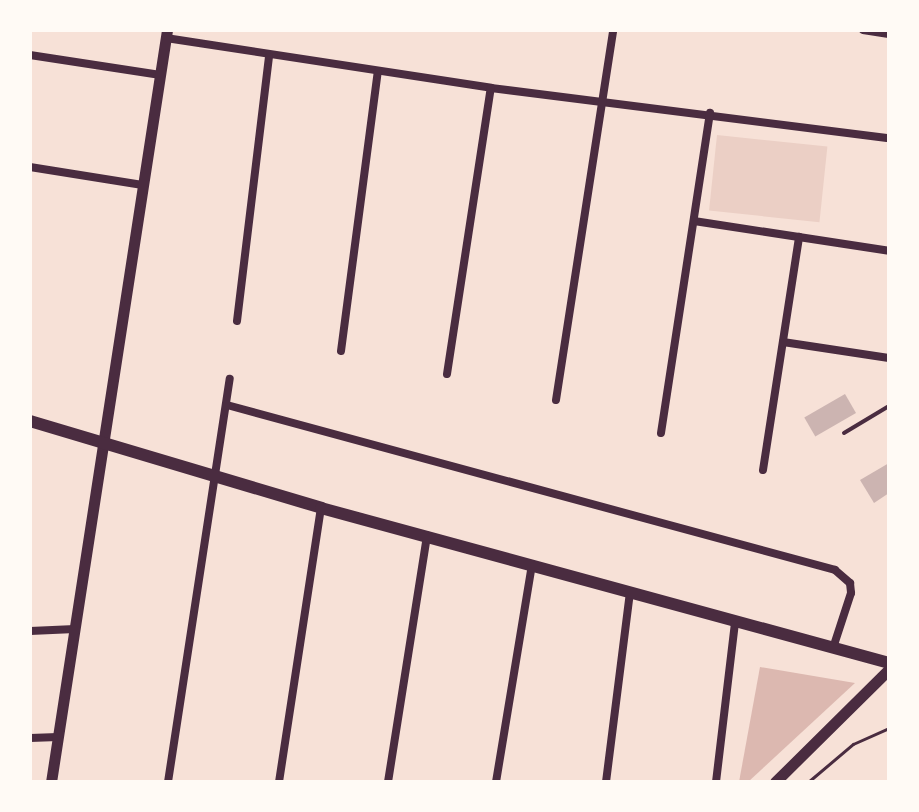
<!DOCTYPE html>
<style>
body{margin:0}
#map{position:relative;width:919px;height:812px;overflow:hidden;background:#f7e1d7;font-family:Signika,sans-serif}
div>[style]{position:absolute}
.green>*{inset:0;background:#ebcfc5;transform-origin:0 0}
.water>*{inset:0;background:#dcb8b0}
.building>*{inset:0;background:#ccb4b1;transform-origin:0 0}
.path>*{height:3px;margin:-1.5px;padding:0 1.5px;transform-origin:1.5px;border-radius:1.5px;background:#4a2c40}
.service>*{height:4px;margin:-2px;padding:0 2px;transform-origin:2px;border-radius:2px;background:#4a2c40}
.minor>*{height:8px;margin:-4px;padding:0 4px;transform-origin:4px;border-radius:4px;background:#4a2c40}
.tertiary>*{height:11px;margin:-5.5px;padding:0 5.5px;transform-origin:5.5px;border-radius:5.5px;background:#4a2c40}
.secondary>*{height:12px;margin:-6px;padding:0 6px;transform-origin:6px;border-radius:6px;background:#4a2c40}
span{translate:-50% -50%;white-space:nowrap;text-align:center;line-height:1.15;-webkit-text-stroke:8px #fffaf5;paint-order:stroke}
.frame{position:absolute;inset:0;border:32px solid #fffaf5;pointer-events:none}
</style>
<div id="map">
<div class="green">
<div style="left:717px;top:135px;width:111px;height:76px;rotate:6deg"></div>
</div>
<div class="water">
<div style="clip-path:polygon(760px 667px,855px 683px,748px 782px,739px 782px)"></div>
</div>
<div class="building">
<div style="left:845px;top:394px;width:22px;height:47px;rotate:60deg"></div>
<div style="clip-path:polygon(889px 463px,889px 493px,874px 503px,860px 480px)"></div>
</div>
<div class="path">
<div style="left:808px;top:782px;width:59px;rotate:-40.2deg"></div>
<div style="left:853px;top:744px;width:39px;rotate:-24deg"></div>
</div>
<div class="service">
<div style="left:844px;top:433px;width:52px;rotate:-31deg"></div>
</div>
<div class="minor">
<div style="left:863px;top:30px;width:26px;rotate:9deg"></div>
<div style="left:166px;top:38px;width:329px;rotate:8.7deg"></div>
<div style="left:491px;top:88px;width:401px;rotate:7.2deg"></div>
<div style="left:30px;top:55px;width:132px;rotate:8.7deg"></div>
<div style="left:30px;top:167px;width:114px;rotate:9.1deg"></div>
<div style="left:694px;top:221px;width:197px;rotate:8.7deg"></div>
<div style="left:237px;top:321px;width:266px;rotate:-83.1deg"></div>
<div style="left:783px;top:342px;width:107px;rotate:8.6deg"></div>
<div style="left:341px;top:351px;width:282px;rotate:-82.5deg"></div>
<div style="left:447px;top:374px;width:289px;rotate:-81.3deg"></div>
<div style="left:556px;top:400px;width:374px;rotate:-81.2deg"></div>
<div style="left:227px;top:405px;width:630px;rotate:15.18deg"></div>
<div style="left:835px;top:570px;width:20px;rotate:41deg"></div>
<div style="left:850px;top:583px;width:10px;rotate:84deg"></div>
<div style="left:851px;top:593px;width:58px;rotate:108.1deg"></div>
<div style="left:661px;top:433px;width:324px;rotate:-81.3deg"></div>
<div style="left:763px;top:470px;width:236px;rotate:-81.2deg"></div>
<div style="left:30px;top:631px;width:45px;rotate:-2.5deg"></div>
<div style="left:30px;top:738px;width:28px;rotate:-2deg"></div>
<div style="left:168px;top:782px;width:408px;rotate:-81.3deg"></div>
<div style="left:279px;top:782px;width:277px;rotate:-81.3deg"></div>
<div style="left:388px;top:782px;width:250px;rotate:-81deg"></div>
<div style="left:496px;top:782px;width:221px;rotate:-80.6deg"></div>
<div style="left:606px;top:782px;width:192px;rotate:-82.8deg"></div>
<div style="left:716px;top:782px;width:161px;rotate:-83.2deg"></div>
</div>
<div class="tertiary">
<div style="left:51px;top:782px;width:761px;rotate:-81.23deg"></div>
<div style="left:775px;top:782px;width:161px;rotate:-44.7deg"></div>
</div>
<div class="secondary">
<div style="left:30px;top:421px;width:304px;rotate:16.6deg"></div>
<div style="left:321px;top:508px;width:589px;rotate:15.26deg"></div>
</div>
<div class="frame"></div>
</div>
